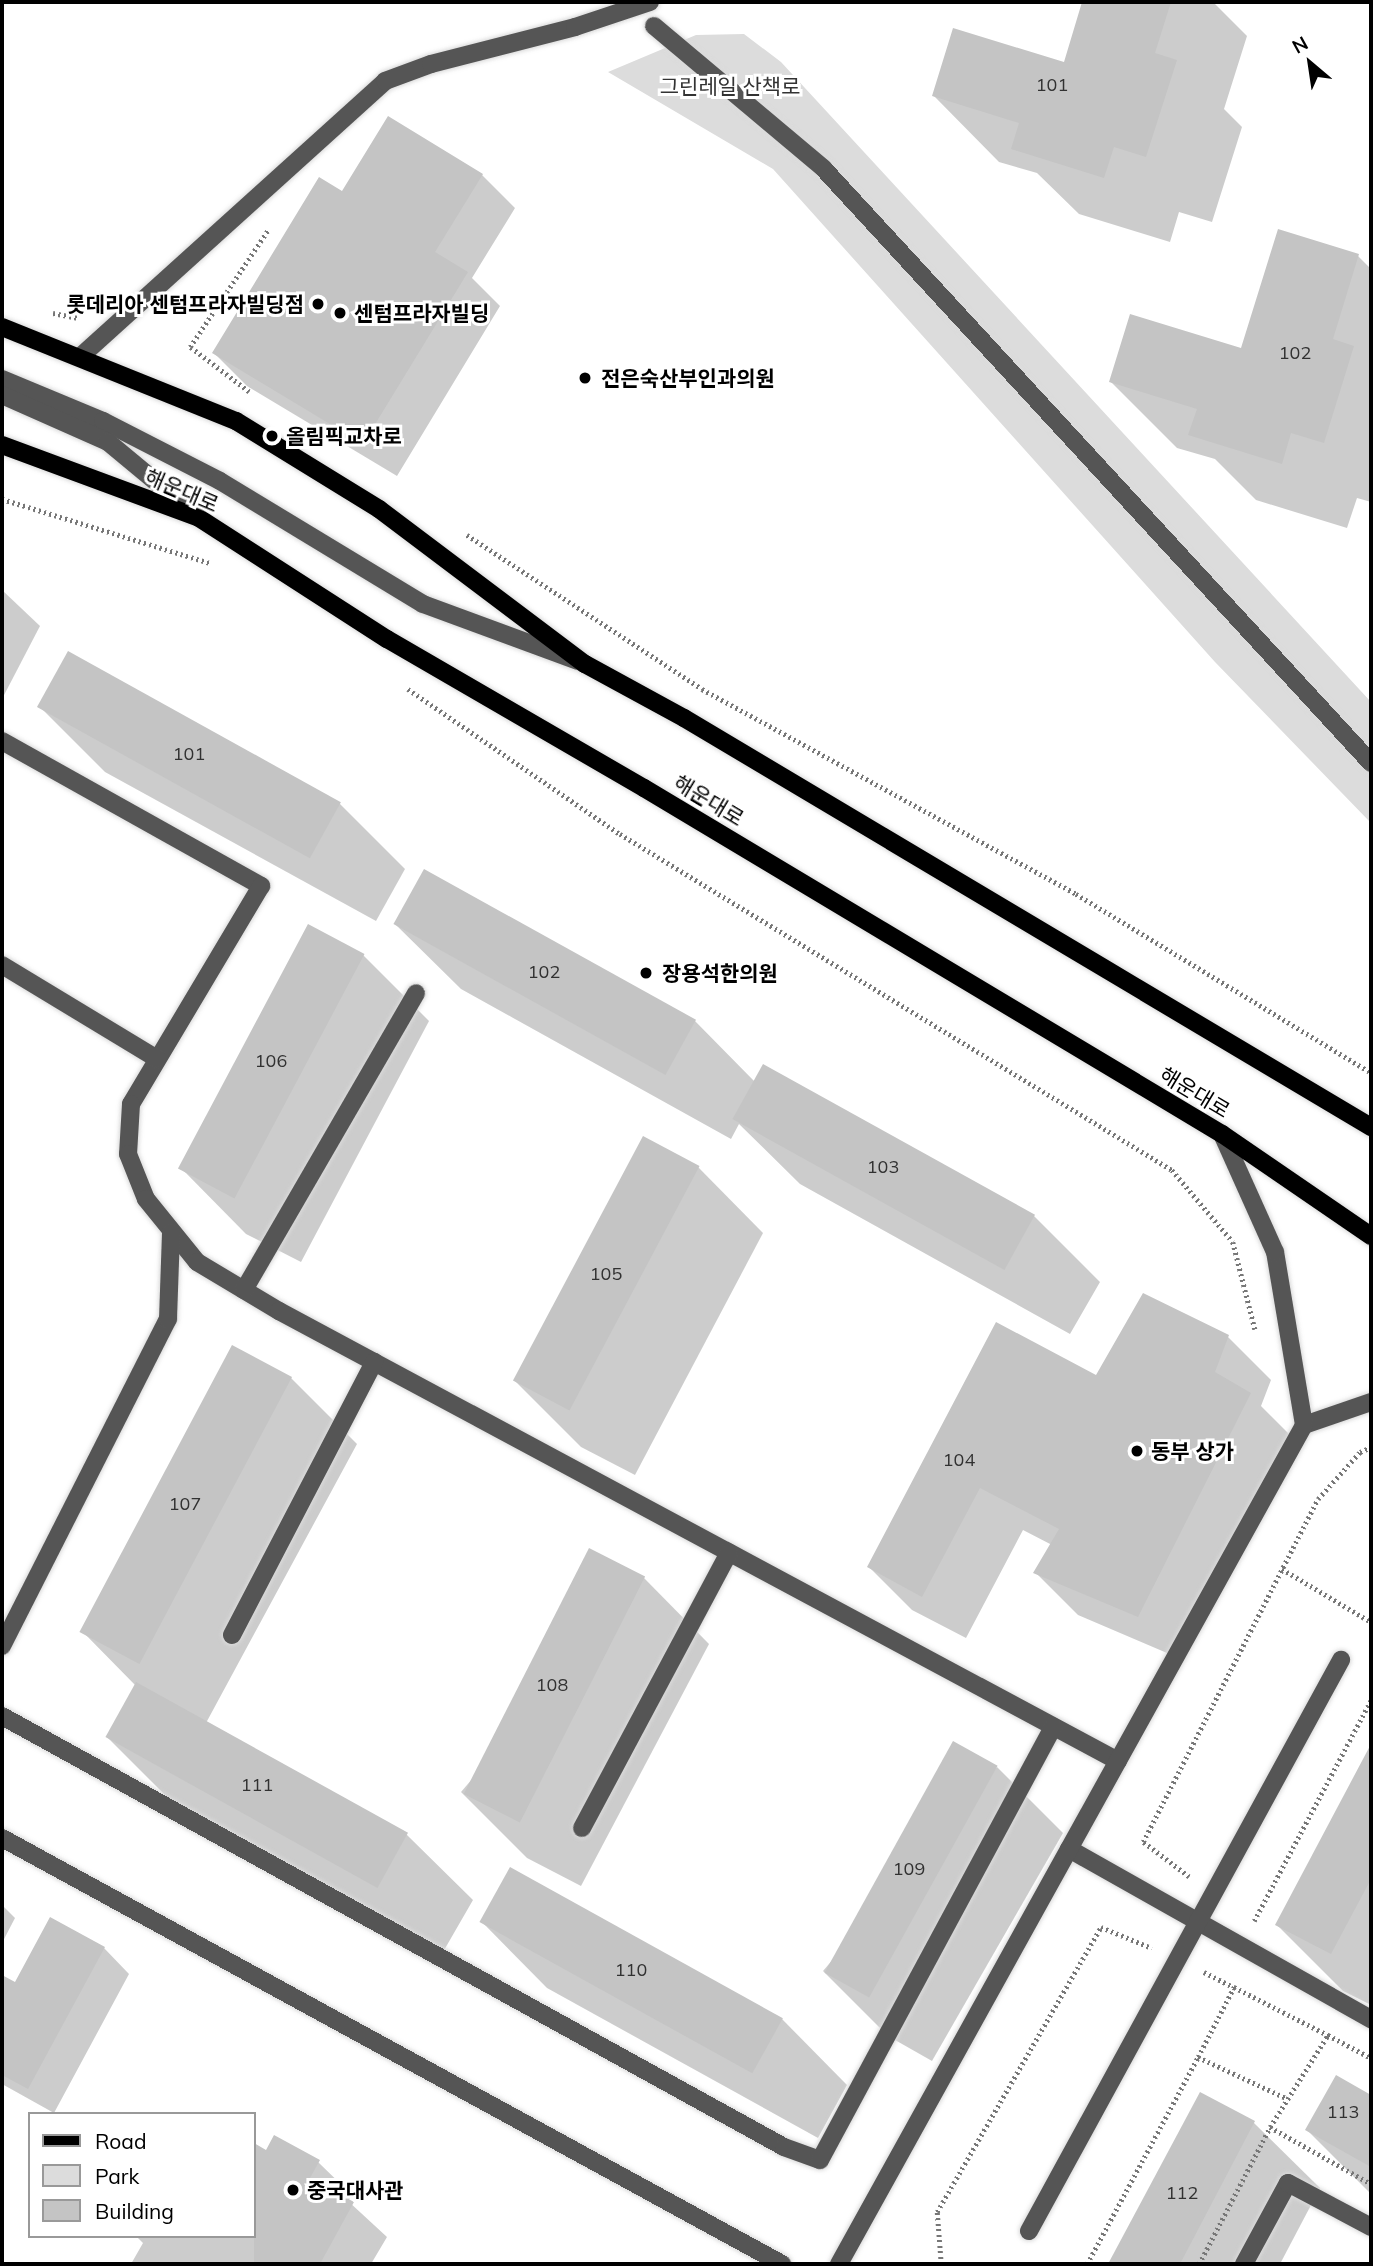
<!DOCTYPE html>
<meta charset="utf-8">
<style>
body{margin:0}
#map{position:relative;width:1373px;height:2266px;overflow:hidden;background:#fff;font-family:Mulish,"Noto Sans KR",sans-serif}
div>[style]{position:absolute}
.green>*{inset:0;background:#dcdcdc}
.shadow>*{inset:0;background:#0003}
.building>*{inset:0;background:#c4c4c4;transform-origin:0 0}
.path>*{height:4.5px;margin-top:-2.25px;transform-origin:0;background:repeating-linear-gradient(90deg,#777 0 2px,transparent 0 5.5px)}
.roads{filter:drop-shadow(0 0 2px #dbdbdb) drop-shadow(0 0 2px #dbdbdb)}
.minor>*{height:18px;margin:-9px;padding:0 9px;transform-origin:9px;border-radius:9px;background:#555}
.major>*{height:18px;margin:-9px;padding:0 9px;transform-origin:9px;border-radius:9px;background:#000}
.dots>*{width:19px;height:19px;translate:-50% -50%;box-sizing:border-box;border:4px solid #fff;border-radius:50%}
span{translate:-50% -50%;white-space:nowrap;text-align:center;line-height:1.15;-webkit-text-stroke:6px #fff;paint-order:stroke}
.number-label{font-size:18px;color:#313131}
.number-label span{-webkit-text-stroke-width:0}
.park-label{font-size:21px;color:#333}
.poi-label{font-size:21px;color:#000;font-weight:700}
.right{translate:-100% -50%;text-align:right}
.left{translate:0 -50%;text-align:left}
.street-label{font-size:21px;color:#000}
.frame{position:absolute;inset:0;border:4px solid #000;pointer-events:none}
.legend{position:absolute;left:28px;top:2112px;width:228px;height:126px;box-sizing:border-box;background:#fff;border:2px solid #999;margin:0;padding:9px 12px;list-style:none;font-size:21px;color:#000}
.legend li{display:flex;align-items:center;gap:14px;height:35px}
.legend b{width:35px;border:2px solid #999}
.north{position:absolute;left:1275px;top:28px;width:70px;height:70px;-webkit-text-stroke:5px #fff;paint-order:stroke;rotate:331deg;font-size:19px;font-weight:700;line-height:28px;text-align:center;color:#000}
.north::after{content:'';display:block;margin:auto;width:24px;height:32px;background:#000;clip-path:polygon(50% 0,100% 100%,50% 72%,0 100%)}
</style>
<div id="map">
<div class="green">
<div style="clip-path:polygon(744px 34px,781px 62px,1371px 702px,1371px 823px,1215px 662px,773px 169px,608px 72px,696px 35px)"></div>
</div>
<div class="shadow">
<div style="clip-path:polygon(1084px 2px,1213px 2px,1247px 36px,1224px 109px,1242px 127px,1212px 222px,1179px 212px,1170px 242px,1079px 214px,1037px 173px,999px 162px,934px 96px,1065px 64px)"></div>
<div style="clip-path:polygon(482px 175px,515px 208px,472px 278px,500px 306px,397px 476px,247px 386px,214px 353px,343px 194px)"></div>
<div style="clip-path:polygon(1358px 256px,1371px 269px,1371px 502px,1357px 498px,1347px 528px,1256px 500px,1215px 459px,1177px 448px,1111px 382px,1243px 351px)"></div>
<div style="clip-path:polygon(2px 590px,40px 626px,2px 699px)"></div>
<div style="clip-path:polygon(39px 706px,340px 804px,405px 869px,376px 921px,105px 772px)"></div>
<div style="clip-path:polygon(395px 924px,695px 1021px,755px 1082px,1034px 1216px,1100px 1282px,1070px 1334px,800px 1184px,739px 1124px,731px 1139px,461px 989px)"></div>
<div style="clip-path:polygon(363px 955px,429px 1021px,301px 1262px,246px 1234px,181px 1168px)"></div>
<div style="clip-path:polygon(698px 1167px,763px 1233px,635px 1475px,581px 1447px,515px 1381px)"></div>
<div style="clip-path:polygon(1228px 1337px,1271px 1380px,1261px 1406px,1293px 1438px,1181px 1659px,1078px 1615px,1035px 1572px,1052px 1545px,1023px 1530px,966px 1638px,912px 1610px,869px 1567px,1097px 1377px)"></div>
<div style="clip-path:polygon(291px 1378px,357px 1444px,206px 1723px,407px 1835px,473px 1900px,443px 1952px,173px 1803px,107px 1737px,136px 1686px,81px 1630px)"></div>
<div style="clip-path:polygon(644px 1578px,709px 1644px,581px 1886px,527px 1858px,461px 1792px)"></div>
<div style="clip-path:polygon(1371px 1748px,1371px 2005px,1343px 1991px,1277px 1925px)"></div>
<div style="clip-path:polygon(997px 1767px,1063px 1833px,932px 2061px,888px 2036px,823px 1971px)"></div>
<div style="clip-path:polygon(2px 1905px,15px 1918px,2px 1943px)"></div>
<div style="clip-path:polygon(482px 1922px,782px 2019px,847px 2085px,818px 2138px,547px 1988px)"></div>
<div style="clip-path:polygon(104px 1948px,129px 1974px,54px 2113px,2px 2084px,2px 1977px,15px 1984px)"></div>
<div style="clip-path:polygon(1337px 2077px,1371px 2097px,1371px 2194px,1307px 2130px)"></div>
<div style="clip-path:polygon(1200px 2094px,1254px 2123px,1320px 2188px,1280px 2264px,1110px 2264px)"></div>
<div style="clip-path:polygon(254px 2145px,267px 2152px,318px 2162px,352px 2195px,348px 2201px,387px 2237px,371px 2264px,131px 2264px,143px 2243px,136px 2236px,254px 2236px)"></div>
</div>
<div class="building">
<div style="clip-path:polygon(1082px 2px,1171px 2px,1155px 53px,1177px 60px,1146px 157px,1114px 147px,1104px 178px,1011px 149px,1019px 123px,932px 96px,953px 28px,1064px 62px)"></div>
<div style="clip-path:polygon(388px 116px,483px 174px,435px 252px,468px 272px,363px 444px,212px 353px,319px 177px,342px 191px)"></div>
<div style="clip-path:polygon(1278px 229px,1359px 254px,1333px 339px,1354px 346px,1324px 443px,1291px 433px,1282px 464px,1188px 435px,1197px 409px,1109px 382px,1130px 314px,1241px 348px)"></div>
<div style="left:68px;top:651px;width:312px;height:64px;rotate:29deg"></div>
<div style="left:424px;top:869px;width:311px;height:63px;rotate:29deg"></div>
<div style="left:308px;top:924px;width:64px;height:277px;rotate:28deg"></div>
<div style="left:763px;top:1064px;width:311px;height:63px;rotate:29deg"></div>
<div style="left:643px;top:1136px;width:64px;height:277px;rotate:28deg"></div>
<div style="clip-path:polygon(1143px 1293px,1229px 1335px,1215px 1372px,1251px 1393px,1138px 1617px,1033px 1573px,1059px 1529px,980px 1488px,922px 1597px,867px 1567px,996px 1322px,1096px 1375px)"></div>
<div style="left:232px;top:1345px;width:68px;height:325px;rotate:28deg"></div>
<div style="left:589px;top:1548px;width:63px;height:276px;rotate:27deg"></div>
<div style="left:136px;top:1682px;width:311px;height:63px;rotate:29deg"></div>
<div style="left:953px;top:1741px;width:51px;height:265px;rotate:29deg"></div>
<div style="clip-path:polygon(1371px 1744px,1371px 1879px,1331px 1954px,1275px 1925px)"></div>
<div style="left:510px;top:1867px;width:312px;height:63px;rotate:29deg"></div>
<div style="clip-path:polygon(50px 1917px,105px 1947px,28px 2089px,2px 2075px,2px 1975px,15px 1982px)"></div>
<div style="clip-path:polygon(1336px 2075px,1371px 2095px,1371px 2167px,1305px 2130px)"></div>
<div style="clip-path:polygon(1200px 2092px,1255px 2121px,1180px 2264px,1108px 2264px)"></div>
<div style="clip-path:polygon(274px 2135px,320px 2160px,310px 2178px,354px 2202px,320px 2264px,254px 2264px,254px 2143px,266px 2150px)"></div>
</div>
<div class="path">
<div style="left:53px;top:313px;width:26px;rotate:11deg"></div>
<div style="left:249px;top:392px;width:74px;rotate:-142.7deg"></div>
<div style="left:190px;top:347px;width:141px;rotate:-56.3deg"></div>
<div style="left:2px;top:499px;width:218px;rotate:17.1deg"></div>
<div style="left:467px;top:535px;width:281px;rotate:33.2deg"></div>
<div style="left:702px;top:689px;width:426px;rotate:28.7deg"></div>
<div style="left:1076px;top:894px;width:345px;rotate:31.2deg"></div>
<div style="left:408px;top:689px;width:257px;rotate:34.4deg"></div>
<div style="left:620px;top:834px;width:646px;rotate:31.33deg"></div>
<div style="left:1172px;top:1170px;width:94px;rotate:49.7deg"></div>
<div style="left:1233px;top:1242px;width:90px;rotate:75.8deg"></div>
<div style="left:1282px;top:1569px;width:104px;rotate:30.8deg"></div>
<div style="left:1189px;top:1877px;width:58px;rotate:-142.7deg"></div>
<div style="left:1143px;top:1842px;width:385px;rotate:-63deg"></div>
<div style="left:1318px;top:1499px;width:63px;rotate:-48.2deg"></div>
<div style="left:1360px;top:1452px;width:12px;rotate:-24deg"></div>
<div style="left:1254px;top:1921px;width:250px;rotate:-62.1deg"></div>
<div style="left:1204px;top:1972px;width:34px;rotate:27deg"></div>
<div style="left:1198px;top:2057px;width:79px;rotate:-62.8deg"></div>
<div style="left:1234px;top:1987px;width:106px;rotate:27.1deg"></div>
<div style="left:1270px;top:2127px;width:116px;rotate:29.4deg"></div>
<div style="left:941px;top:2264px;width:52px;rotate:-94.4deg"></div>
<div style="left:937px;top:2212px;width:329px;rotate:-60.1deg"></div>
<div style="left:1101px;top:1927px;width:55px;rotate:22.4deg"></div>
<div style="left:1087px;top:2264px;width:235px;rotate:-61.8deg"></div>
<div style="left:1198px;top:2057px;width:99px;rotate:25deg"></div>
<div style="left:1199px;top:2264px;width:154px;rotate:-62.6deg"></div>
<div style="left:1270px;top:2127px;width:109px;rotate:-57.8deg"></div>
<div style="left:1328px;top:2035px;width:49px;rotate:28.1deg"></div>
</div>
<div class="roads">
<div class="minor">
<div style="left:654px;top:26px;width:221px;rotate:40deg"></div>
<div style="left:823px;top:168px;width:809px;rotate:47.35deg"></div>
<div style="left:80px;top:357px;width:411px;rotate:-42.1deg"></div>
<div style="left:385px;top:81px;width:49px;rotate:-20.3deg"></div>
<div style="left:431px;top:64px;width:149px;rotate:-14.4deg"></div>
<div style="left:575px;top:27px;width:79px;rotate:-18.4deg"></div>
<div style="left:2px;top:379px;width:109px;rotate:22.6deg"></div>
<div style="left:103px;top:421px;width:131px;rotate:27.1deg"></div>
<div style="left:220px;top:481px;width:237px;rotate:31.2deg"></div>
<div style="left:423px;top:604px;width:165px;rotate:20.2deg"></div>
<div style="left:2px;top:395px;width:116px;rotate:23.9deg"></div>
<div style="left:108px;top:442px;width:114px;rotate:39.7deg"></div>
<div style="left:2px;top:741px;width:297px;rotate:29.2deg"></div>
<div style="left:261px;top:886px;width:254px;rotate:120.8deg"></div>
<div style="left:131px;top:1104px;width:50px;rotate:93.4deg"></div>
<div style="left:128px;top:1154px;width:48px;rotate:68.2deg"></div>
<div style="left:146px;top:1199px;width:81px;rotate:51deg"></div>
<div style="left:197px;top:1262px;width:96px;rotate:30.9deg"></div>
<div style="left:279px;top:1311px;width:952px;rotate:28.21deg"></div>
<div style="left:2px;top:965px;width:181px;rotate:31.2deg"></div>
<div style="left:244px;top:1290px;width:343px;rotate:-59.9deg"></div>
<div style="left:1304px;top:1425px;width:71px;rotate:-18.9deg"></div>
<div style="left:232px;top:1635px;width:308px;rotate:-62.5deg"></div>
<div style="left:2px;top:1646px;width:367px;rotate:-63.1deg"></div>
<div style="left:168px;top:1319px;width:87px;rotate:-88deg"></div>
<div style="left:2px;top:1716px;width:893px;rotate:28.86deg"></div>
<div style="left:784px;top:2147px;width:38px;rotate:20deg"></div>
<div style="left:820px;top:2160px;width:492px;rotate:-61.7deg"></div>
<div style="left:582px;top:1828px;width:312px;rotate:-61.9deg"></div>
<div style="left:2px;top:1838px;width:889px;rotate:28.64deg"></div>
<div style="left:1069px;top:1849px;width:347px;rotate:29.4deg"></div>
<div style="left:1029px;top:2231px;width:651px;rotate:-61.35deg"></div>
<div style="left:839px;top:2264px;width:959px;rotate:-61deg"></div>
<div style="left:1304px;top:1425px;width:175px;rotate:-99.5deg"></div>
<div style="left:1275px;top:1252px;width:129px;rotate:-114.2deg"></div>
<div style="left:1244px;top:2264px;width:92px;rotate:-61.5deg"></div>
<div style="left:1288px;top:2183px;width:94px;rotate:27.9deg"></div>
</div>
<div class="major">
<div style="left:2px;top:327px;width:252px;rotate:21.9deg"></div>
<div style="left:236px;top:421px;width:168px;rotate:31.6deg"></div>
<div style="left:379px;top:509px;width:258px;rotate:37deg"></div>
<div style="left:585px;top:664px;width:113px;rotate:28.6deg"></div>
<div style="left:684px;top:718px;width:800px;rotate:30.77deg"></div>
<div style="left:2px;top:445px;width:210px;rotate:20.3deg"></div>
<div style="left:199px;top:518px;width:224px;rotate:32.8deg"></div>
<div style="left:387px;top:639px;width:297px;rotate:30.1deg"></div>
<div style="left:644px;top:788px;width:674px;rotate:30.91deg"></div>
<div style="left:1222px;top:1134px;width:181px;rotate:34.4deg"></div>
</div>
</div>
<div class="dots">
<div style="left:318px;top:304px;background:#000"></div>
<div style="left:340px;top:313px;background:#000"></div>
<div style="left:585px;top:378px;background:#000"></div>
<div style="left:272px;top:436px;background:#000"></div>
<div style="left:646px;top:973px;background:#000"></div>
<div style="left:1137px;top:1451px;background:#000"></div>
<div style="left:293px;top:2190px;background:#000"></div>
</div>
<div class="number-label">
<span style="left:1052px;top:85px">101</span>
<span style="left:1295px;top:353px">102</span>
<span style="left:189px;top:754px">101</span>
<span style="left:544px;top:972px">102</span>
<span style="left:271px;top:1061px">106</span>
<span style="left:883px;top:1167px">103</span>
<span style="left:606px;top:1274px">105</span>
<span style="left:959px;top:1460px">104</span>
<span style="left:185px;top:1504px">107</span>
<span style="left:552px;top:1685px">108</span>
<span style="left:257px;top:1785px">111</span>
<span style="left:909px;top:1869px">109</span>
<span style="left:631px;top:1970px">110</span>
<span style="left:1343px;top:2112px">113</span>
<span style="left:1182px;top:2193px">112</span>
</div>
<div class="park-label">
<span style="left:730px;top:86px">그린레일 산책로</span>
</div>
<div class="poi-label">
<span class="right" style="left:304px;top:304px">롯데리아 센텀프라자빌딩점</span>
<span class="left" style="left:354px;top:313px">센텀프라자빌딩</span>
<span class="left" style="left:601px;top:378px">전은숙산부인과의원</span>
<span class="left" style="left:286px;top:436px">올림픽교차로</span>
<span class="left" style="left:662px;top:973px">장용석한의원</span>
<span class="left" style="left:1151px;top:1451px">동부 상가</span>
<span class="left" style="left:307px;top:2190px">중국대사관</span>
</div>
<div class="street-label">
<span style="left:182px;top:490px;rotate:23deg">해운대로</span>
<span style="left:709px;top:800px;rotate:31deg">해운대로</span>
<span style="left:1195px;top:1092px;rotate:31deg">해운대로</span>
</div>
<div class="frame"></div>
<ul class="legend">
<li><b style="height:9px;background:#000"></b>Road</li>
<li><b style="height:19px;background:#dcdcdc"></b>Park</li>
<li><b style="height:19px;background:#c4c4c4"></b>Building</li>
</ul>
<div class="north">N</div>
</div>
